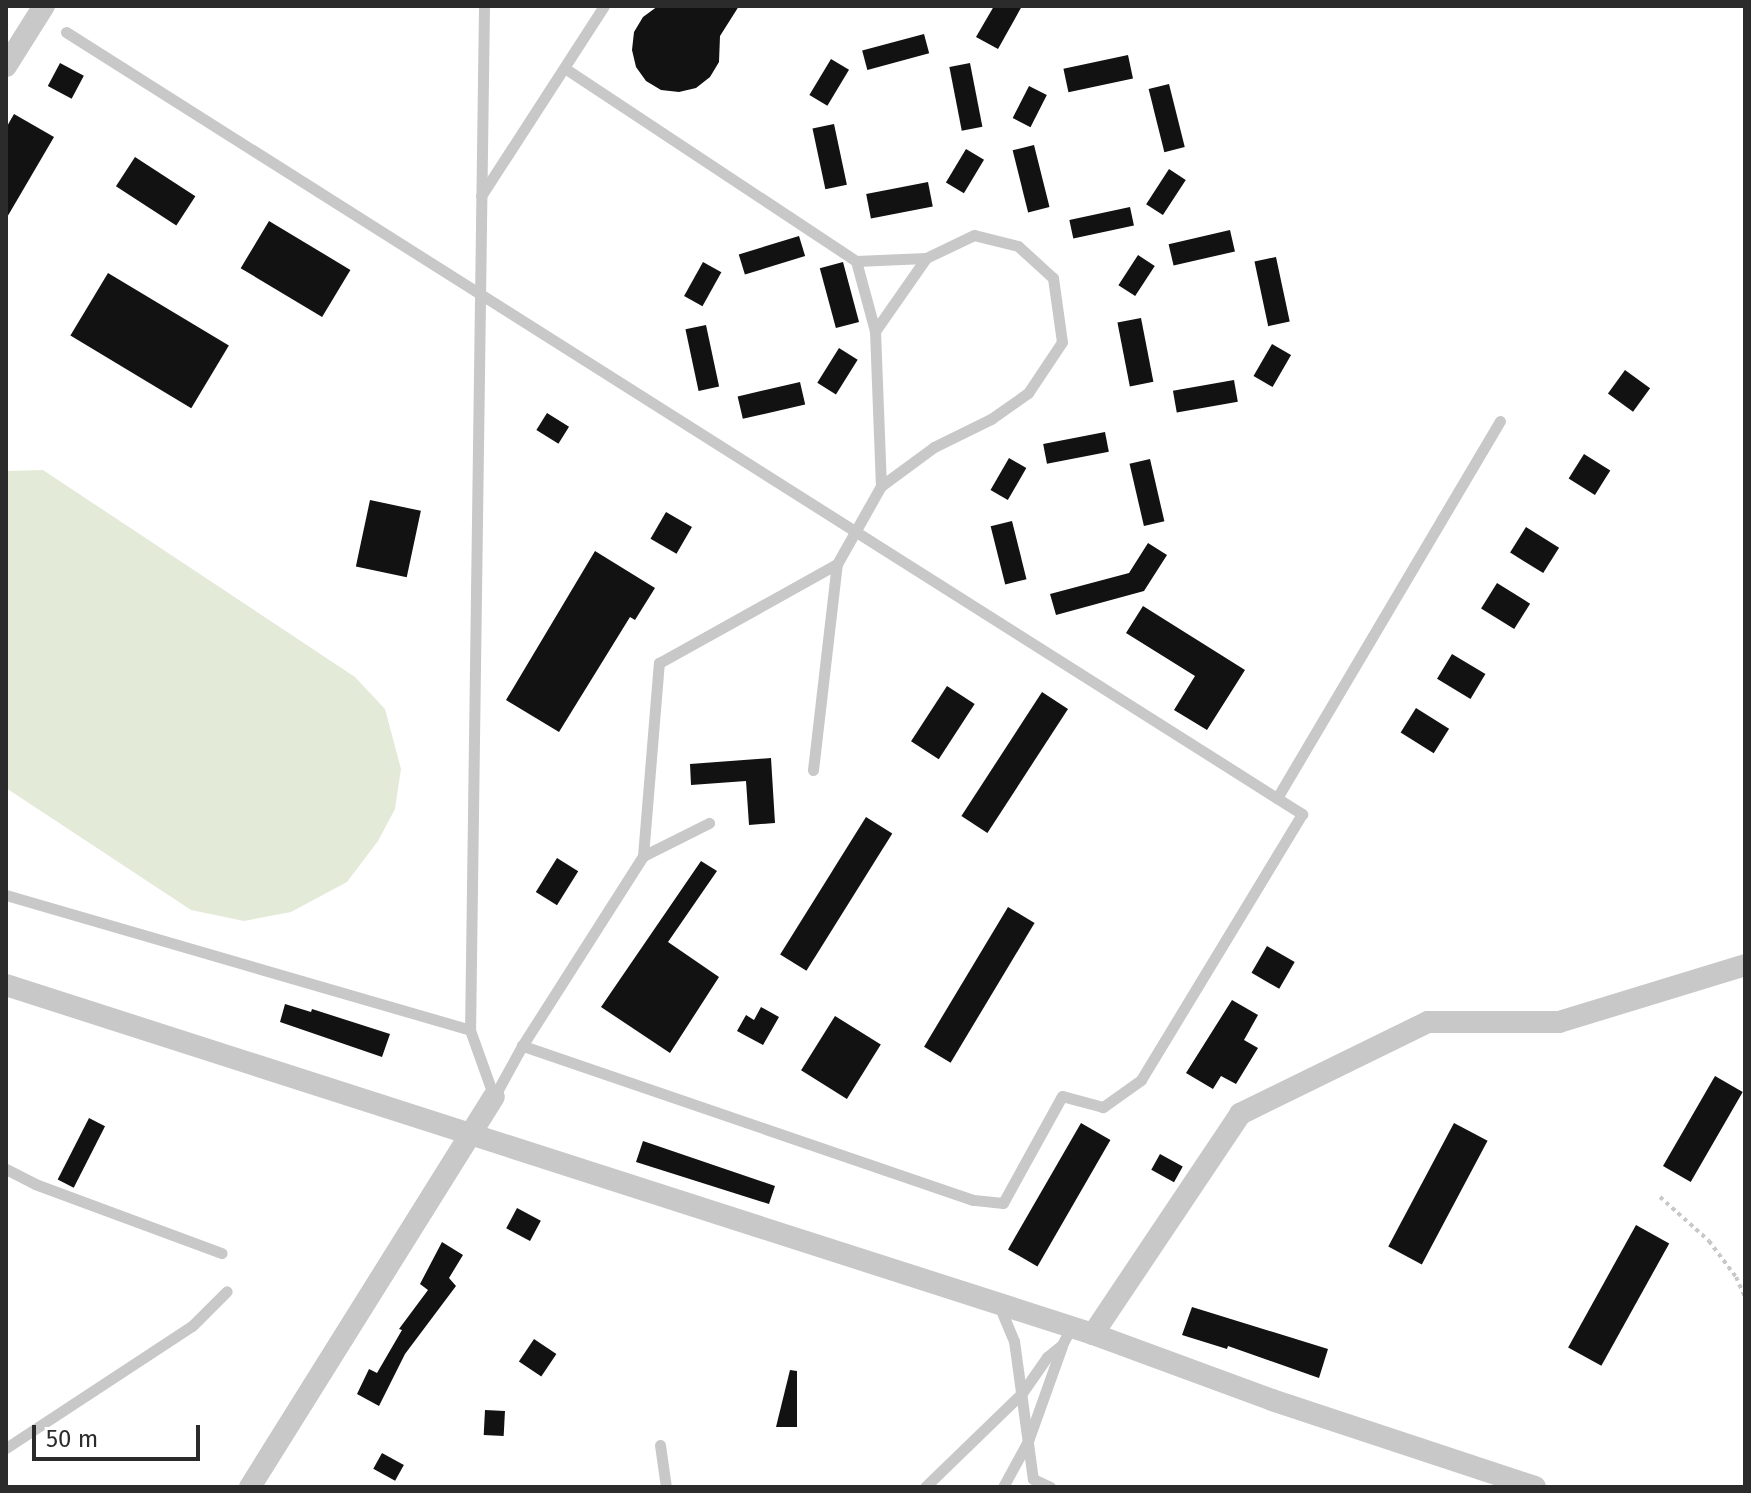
<!DOCTYPE html>
<style>
body{margin:0}
#map{position:relative;width:1751px;height:1493px;overflow:hidden;background:#fff;font-family:"Fira Sans",sans-serif}
div>[style]{position:absolute}
.green>*{inset:0;background:#e4ead8}
.building>*{inset:0;background:#121212;transform-origin:0 0}
.path>*{height:4px;margin-top:-2px;transform-origin:0;background:repeating-linear-gradient(90deg,#c8c8c8 0 4px,transparent 0 8px)}
.lane>*{height:11px;margin:-5.5px;padding:0 5.5px;transform-origin:5.5px;border-radius:5.5px;background:#c8c8c8}
.street>*{height:22px;margin:-11px;padding:0 11px;transform-origin:11px;border-radius:11px;background:#c8c8c8}
span{translate:-50% -50%;white-space:nowrap;text-align:center;line-height:1.15;-webkit-text-stroke:8px #fff;paint-order:stroke}
.frame{position:absolute;inset:0;border:8px solid #2b2b2b;pointer-events:none}
.scale{position:absolute;left:32px;top:1425px;width:168px;height:36px;box-sizing:border-box;border:4px solid #2b2b2b;border-top:0;padding-left:10px;font-size:24px;line-height:28px;white-space:nowrap;color:#2b2b2b;-webkit-text-stroke:6px #fff;paint-order:stroke}
</style>
<div id="map">
<div class="green">
<div style="clip-path:polygon(43px 470px,355px 677px,385px 709px,401px 769px,395px 809px,378px 841px,347px 882px,291px 912px,244px 921px,191px 910px,6px 788px,6px 471px)"></div>
</div>
<div class="building">
<div style="clip-path:polygon(658px 6px,739px 6px,720px 36px,719px 62px,710px 77px,696px 88px,679px 92px,661px 90px,646px 81px,636px 67px,632px 50px,634px 32px,643px 17px)"></div>
<div style="clip-path:polygon(994px 6px,1022px 6px,998px 49px,976px 37px)"></div>
<div style="left:924px;top:34px;width:20px;height:64px;rotate:75deg"></div>
<div style="left:1128px;top:55px;width:24px;height:66px;rotate:78deg"></div>
<div style="left:831px;top:59px;width:21px;height:42px;rotate:31deg"></div>
<div style="left:60px;top:63px;width:27px;height:26px;rotate:28deg"></div>
<div style="left:970px;top:63px;width:65px;height:21px;rotate:79deg"></div>
<div style="left:1169px;top:84px;width:65px;height:21px;rotate:76deg"></div>
<div style="left:1029px;top:86px;width:20px;height:36px;rotate:27deg"></div>
<div style="clip-path:polygon(14px 114px,54px 137px,6px 219px,6px 128px)"></div>
<div style="left:834px;top:124px;width:62px;height:22px;rotate:78deg"></div>
<div style="left:1034px;top:145px;width:64px;height:22px;rotate:76deg"></div>
<div style="left:966px;top:149px;width:21px;height:39px;rotate:31deg"></div>
<div style="left:135px;top:157px;width:72px;height:35px;rotate:33deg"></div>
<div style="left:1169px;top:169px;width:20px;height:42px;rotate:33deg"></div>
<div style="left:928px;top:182px;width:25px;height:63px;rotate:79deg"></div>
<div style="left:1130px;top:207px;width:19px;height:62px;rotate:78deg"></div>
<div style="left:269px;top:221px;width:95px;height:55px;rotate:31deg"></div>
<div style="left:1230px;top:230px;width:22px;height:63px;rotate:77deg"></div>
<div style="left:799px;top:236px;width:21px;height:63px;rotate:73deg"></div>
<div style="left:1138px;top:255px;width:20px;height:36px;rotate:33deg"></div>
<div style="left:1276px;top:257px;width:66px;height:22px;rotate:78deg"></div>
<div style="left:703px;top:262px;width:21px;height:39px;rotate:29deg"></div>
<div style="left:843px;top:262px;width:62px;height:24px;rotate:75deg"></div>
<div style="left:108px;top:273px;width:141px;height:73px;rotate:31deg"></div>
<div style="left:1141px;top:318px;width:65px;height:24px;rotate:79deg"></div>
<div style="left:706px;top:325px;width:63px;height:21px;rotate:78deg"></div>
<div style="left:1272px;top:344px;width:22px;height:37px;rotate:30deg"></div>
<div style="left:839px;top:348px;width:22px;height:41px;rotate:32deg"></div>
<div style="left:1625px;top:370px;width:31px;height:29px;rotate:36deg"></div>
<div style="left:1234px;top:380px;width:22px;height:62px;rotate:80deg"></div>
<div style="left:800px;top:382px;width:23px;height:64px;rotate:77deg"></div>
<div style="left:547px;top:413px;width:26px;height:20px;rotate:32deg"></div>
<div style="left:1105px;top:432px;width:20px;height:63px;rotate:79deg"></div>
<div style="left:1584px;top:454px;width:31px;height:29px;rotate:32deg"></div>
<div style="left:1009px;top:458px;width:20px;height:37px;rotate:30deg"></div>
<div style="left:1150px;top:459px;width:64px;height:21px;rotate:77deg"></div>
<div style="left:370px;top:500px;width:52px;height:68px;rotate:12deg"></div>
<div style="left:666px;top:512px;width:30px;height:31px;rotate:30deg"></div>
<div style="left:1012px;top:521px;width:60px;height:22px;rotate:76deg"></div>
<div style="left:1526px;top:527px;width:39px;height:30px;rotate:32deg"></div>
<div style="clip-path:polygon(1148px 543px,1167px 555px,1144px 591px,1056px 615px,1050px 594px,1129px 573px)"></div>
<div style="clip-path:polygon(595px 551px,655px 588px,635px 620px,630px 617px,559px 732px,506px 700px)"></div>
<div style="left:1497px;top:583px;width:39px;height:30px;rotate:32deg"></div>
<div style="clip-path:polygon(1143px 606px,1245px 670px,1207px 730px,1174px 710px,1195px 676px,1126px 633px)"></div>
<div style="left:1452px;top:654px;width:39px;height:29px;rotate:31deg"></div>
<div style="left:947px;top:686px;width:33px;height:66px;rotate:33deg"></div>
<div style="left:1042px;top:692px;width:31px;height:148px;rotate:33deg"></div>
<div style="left:1416px;top:708px;width:39px;height:29px;rotate:32deg"></div>
<div style="clip-path:polygon(771px 758px,775px 823px,749px 825px,746px 781px,691px 785px,690px 764px)"></div>
<div style="left:866px;top:817px;width:31px;height:162px;rotate:32deg"></div>
<div style="left:557px;top:858px;width:25px;height:40px;rotate:32deg"></div>
<div style="clip-path:polygon(701px 861px,717px 871px,668px 942px,719px 977px,670px 1053px,601px 1007px)"></div>
<div style="left:1008px;top:907px;width:31px;height:163px;rotate:31deg"></div>
<div style="left:1267px;top:946px;width:32px;height:31px;rotate:30deg"></div>
<div style="clip-path:polygon(1232px 1000px,1258px 1015px,1244px 1040px,1258px 1048px,1236px 1084px,1221px 1076px,1213px 1089px,1186px 1073px)"></div>
<div style="clip-path:polygon(285px 1004px,311px 1012px,312px 1009px,390px 1034px,382px 1057px,280px 1022px)"></div>
<div style="clip-path:polygon(761px 1007px,779px 1017px,763px 1045px,737px 1031px,746px 1015px,754px 1020px)"></div>
<div style="left:835px;top:1016px;width:54px;height:64px;rotate:32deg"></div>
<div style="left:1715px;top:1076px;width:32px;height:104px;rotate:30deg"></div>
<div style="left:89px;top:1118px;width:18px;height:69px;rotate:27deg"></div>
<div style="left:1081px;top:1123px;width:34px;height:146px;rotate:30deg"></div>
<div style="left:1454px;top:1123px;width:38px;height:140px;rotate:28deg"></div>
<div style="clip-path:polygon(643px 1141px,775px 1186px,769px 1204px,636px 1162px)"></div>
<div style="left:1160px;top:1154px;width:26px;height:18px;rotate:29deg"></div>
<div style="left:517px;top:1208px;width:27px;height:23px;rotate:28deg"></div>
<div style="left:1636px;top:1225px;width:38px;height:140px;rotate:29deg"></div>
<div style="clip-path:polygon(442px 1242px,463px 1255px,449px 1278px,456px 1286px,405px 1354px,379px 1406px,357px 1394px,369px 1369px,377px 1373px,402px 1330px,399px 1329px,428px 1290px,420px 1284px)"></div>
<div style="clip-path:polygon(1192px 1307px,1328px 1349px,1319px 1378px,1228px 1346px,1227px 1349px,1182px 1335px)"></div>
<div style="left:534px;top:1339px;width:27px;height:27px;rotate:34deg"></div>
<div style="clip-path:polygon(790px 1370px,797px 1371px,797px 1427px,776px 1427px)"></div>
<div style="left:485px;top:1410px;width:20px;height:25px;rotate:3deg"></div>
<div style="left:382px;top:1453px;width:25px;height:18px;rotate:29deg"></div>
</div>
<div class="path">
<div style="left:1660px;top:1197px;width:66px;rotate:41.9deg"></div>
<div style="left:1709px;top:1241px;width:45px;rotate:53.1deg"></div>
<div style="left:1736px;top:1277px;width:22px;rotate:66deg"></div>
</div>
<div class="lane">
<div style="left:484px;top:6px;width:1024px;rotate:90.78deg"></div>
<div style="left:470px;top:1030px;width:71px;rotate:70.3deg"></div>
<div style="left:66px;top:32px;width:1463px;rotate:32.32deg"></div>
<div style="left:1302px;top:814px;width:311px;rotate:121.2deg"></div>
<div style="left:1141px;top:1080px;width:47px;rotate:144.6deg"></div>
<div style="left:1103px;top:1107px;width:42px;rotate:-165deg"></div>
<div style="left:1062px;top:1096px;width:122px;rotate:118.9deg"></div>
<div style="left:1003px;top:1203px;width:30px;rotate:-174deg"></div>
<div style="left:973px;top:1200px;width:477px;rotate:-161.1deg"></div>
<div style="left:566px;top:69px;width:348px;rotate:33.5deg"></div>
<div style="left:856px;top:261px;width:70px;rotate:-2.5deg"></div>
<div style="left:481px;top:196px;width:226px;rotate:-57.1deg"></div>
<div style="left:856px;top:261px;width:73px;rotate:74.8deg"></div>
<div style="left:875px;top:331px;width:155px;rotate:87.8deg"></div>
<div style="left:813px;top:770px;width:207px;rotate:-83.4deg"></div>
<div style="left:837px;top:564px;width:90px;rotate:-60.6deg"></div>
<div style="left:881px;top:486px;width:66px;rotate:-36.3deg"></div>
<div style="left:934px;top:447px;width:64px;rotate:-26.2deg"></div>
<div style="left:991px;top:419px;width:45px;rotate:-35.1deg"></div>
<div style="left:1028px;top:393px;width:61px;rotate:-56.3deg"></div>
<div style="left:1062px;top:342px;width:65px;rotate:-98deg"></div>
<div style="left:1053px;top:278px;width:47px;rotate:-137.6deg"></div>
<div style="left:1018px;top:246px;width:45px;rotate:-166deg"></div>
<div style="left:974px;top:235px;width:53px;rotate:154.4deg"></div>
<div style="left:926px;top:258px;width:89px;rotate:124.9deg"></div>
<div style="left:1277px;top:798px;width:438px;rotate:-59.4deg"></div>
<div style="left:643px;top:856px;width:194px;rotate:-85.3deg"></div>
<div style="left:659px;top:663px;width:204px;rotate:-29.1deg"></div>
<div style="left:6px;top:895px;width:483px;rotate:16.2deg"></div>
<div style="left:494px;top:1097px;width:58px;rotate:-61.2deg"></div>
<div style="left:522px;top:1046px;width:225px;rotate:-57.5deg"></div>
<div style="left:643px;top:856px;width:74px;rotate:-26.6deg"></div>
<div style="left:6px;top:1169px;width:33px;rotate:27deg"></div>
<div style="left:35px;top:1184px;width:199px;rotate:20.3deg"></div>
<div style="left:998px;top:1303px;width:41px;rotate:67.2deg"></div>
<div style="left:1014px;top:1341px;width:139px;rotate:82.2deg"></div>
<div style="left:1033px;top:1479px;width:19px;rotate:25deg"></div>
<div style="left:660px;top:1445px;width:42px;rotate:81.9deg"></div>
<div style="left:6px;top:1448px;width:222px;rotate:-33.3deg"></div>
<div style="left:192px;top:1326px;width:49px;rotate:-45deg"></div>
<div style="left:925px;top:1487px;width:135px;rotate:-44.1deg"></div>
<div style="left:1022px;top:1393px;width:44px;rotate:-55.2deg"></div>
<div style="left:1047px;top:1357px;width:19px;rotate:-39deg"></div>
<div style="left:1062px;top:1345px;width:20px;rotate:-63deg"></div>
<div style="left:1003px;top:1487px;width:52px;rotate:-61.5deg"></div>
<div style="left:1028px;top:1441px;width:101px;rotate:-70.3deg"></div>
</div>
<div class="street">
<div style="left:6px;top:66px;width:71px;rotate:-57.7deg"></div>
<div style="left:6px;top:985px;width:1142px;rotate:17.8deg"></div>
<div style="left:1093px;top:1334px;width:191px;rotate:20.2deg"></div>
<div style="left:1272px;top:1400px;width:277px;rotate:18.3deg"></div>
<div style="left:1093px;top:1334px;width:265px;rotate:-56.2deg"></div>
<div style="left:1240px;top:1114px;width:209px;rotate:-26.1deg"></div>
<div style="left:1428px;top:1022px;width:131px"></div>
<div style="left:1559px;top:1022px;width:195px;rotate:-17deg"></div>
<div style="left:250px;top:1487px;width:460px;rotate:-58deg"></div>
</div>
<div class="frame"></div>
<div class="scale">50 m</div>
</div>
